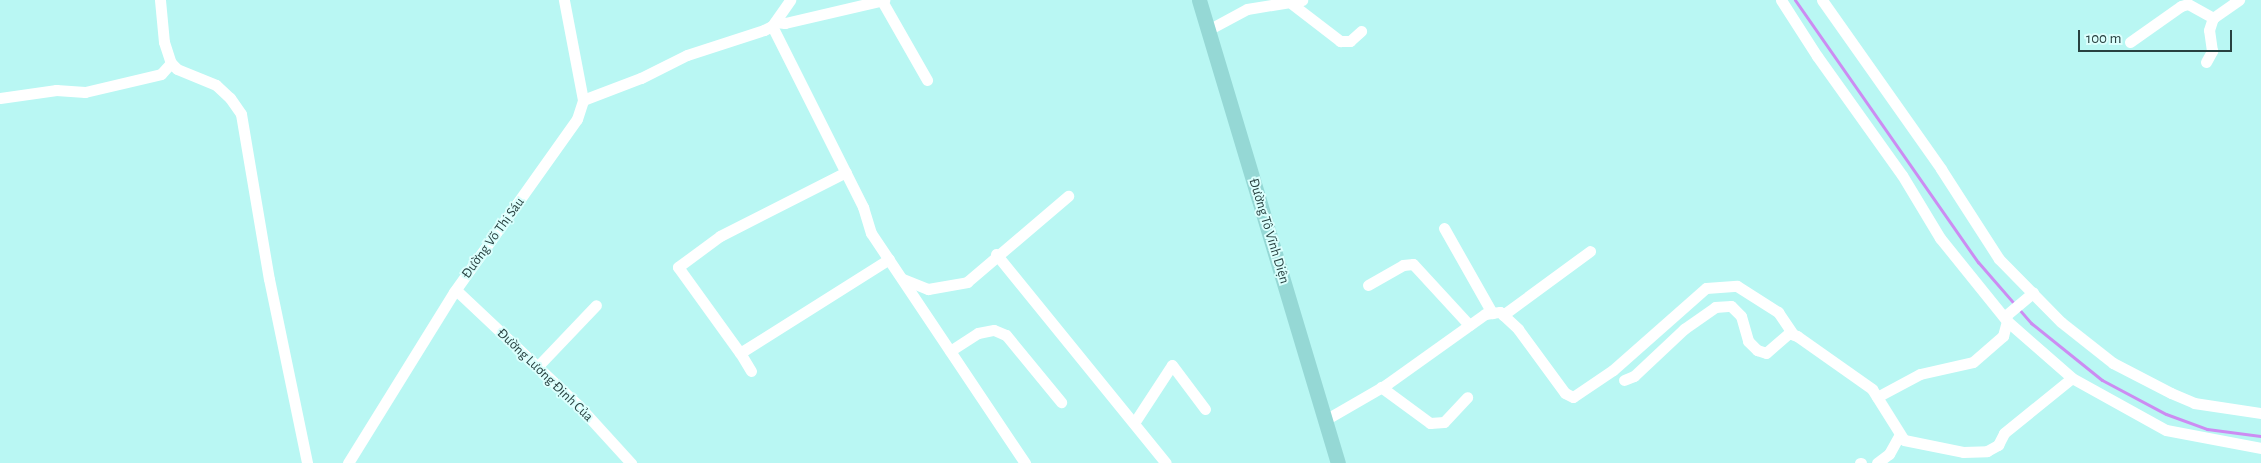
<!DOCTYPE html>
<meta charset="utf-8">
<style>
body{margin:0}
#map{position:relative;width:2261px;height:463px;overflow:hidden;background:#b9f7f3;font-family:"Alegreya Sans",sans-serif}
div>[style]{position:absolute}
.stream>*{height:3px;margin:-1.5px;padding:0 1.5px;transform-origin:1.5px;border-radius:1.5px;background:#cc8cf2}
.minor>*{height:11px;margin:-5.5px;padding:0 5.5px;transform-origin:5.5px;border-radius:5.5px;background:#fff}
.major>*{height:15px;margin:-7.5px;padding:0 7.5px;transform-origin:7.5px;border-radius:7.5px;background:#95d8d5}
span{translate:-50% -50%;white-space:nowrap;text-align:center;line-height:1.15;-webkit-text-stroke:4px #dbfffd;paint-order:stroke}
.street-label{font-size:14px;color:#284140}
.scale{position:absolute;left:2078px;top:30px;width:154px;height:22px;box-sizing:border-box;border:2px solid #284140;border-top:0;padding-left:6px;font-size:15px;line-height:18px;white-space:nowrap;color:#284140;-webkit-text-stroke:4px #dbfffd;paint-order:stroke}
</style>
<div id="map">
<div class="stream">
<div style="left:1795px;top:0;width:320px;rotate:55.1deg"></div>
<div style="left:1978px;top:262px;width:81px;rotate:49deg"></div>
<div style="left:2031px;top:323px;width:91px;rotate:38.8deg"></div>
<div style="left:2102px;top:380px;width:72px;rotate:28deg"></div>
<div style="left:2166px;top:414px;width:44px;rotate:20.1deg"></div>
<div style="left:2207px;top:429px;width:54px;rotate:7.4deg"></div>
</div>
<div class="minor">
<div style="left:160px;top:0;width:42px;rotate:84.6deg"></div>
<div style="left:164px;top:42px;width:22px;rotate:72deg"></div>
<div style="left:171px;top:63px;width:8px;rotate:45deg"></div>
<div style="left:177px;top:69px;width:42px;rotate:22.3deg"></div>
<div style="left:216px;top:85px;width:19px;rotate:43deg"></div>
<div style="left:230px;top:98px;width:19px;rotate:55deg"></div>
<div style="left:241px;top:114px;width:167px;rotate:80.4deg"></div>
<div style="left:269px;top:279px;width:188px;rotate:78.3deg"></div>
<div style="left:1781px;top:0;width:67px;rotate:57.3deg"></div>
<div style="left:1817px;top:56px;width:146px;rotate:54.5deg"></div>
<div style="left:1902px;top:175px;width:74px;rotate:58.9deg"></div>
<div style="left:1940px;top:238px;width:107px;rotate:51.1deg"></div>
<div style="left:2007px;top:321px;width:86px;rotate:41.2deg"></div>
<div style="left:2072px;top:378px;width:107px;rotate:29deg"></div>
<div style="left:2166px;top:430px;width:97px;rotate:10.7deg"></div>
<div style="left:1822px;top:0;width:207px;rotate:54.8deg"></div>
<div style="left:1941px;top:169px;width:107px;rotate:57.2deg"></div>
<div style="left:1999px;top:259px;width:88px;rotate:45.5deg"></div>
<div style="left:2061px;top:322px;width:66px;rotate:38.3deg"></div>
<div style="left:2113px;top:363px;width:65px;rotate:27.3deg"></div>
<div style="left:2171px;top:393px;width:25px;rotate:23deg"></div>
<div style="left:2194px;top:403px;width:68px;rotate:8.5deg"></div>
<div style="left:882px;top:1px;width:91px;rotate:60.3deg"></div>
<div style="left:1292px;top:4px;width:61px;rotate:37.6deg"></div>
<div style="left:1340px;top:41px;width:10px"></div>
<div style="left:1350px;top:41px;width:15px;rotate:-42deg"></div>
<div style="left:775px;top:22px;width:10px;rotate:6deg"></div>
<div style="left:785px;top:23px;width:102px;rotate:-13.1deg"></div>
<div style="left:772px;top:26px;width:203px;rotate:63.3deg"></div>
<div style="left:863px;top:207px;width:27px;rotate:73deg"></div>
<div style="left:871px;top:233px;width:277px;rotate:56.2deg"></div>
<div style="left:1208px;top:30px;width:44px;rotate:-28.3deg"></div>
<div style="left:1247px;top:9px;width:56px;rotate:-9.3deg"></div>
<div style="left:2130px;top:42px;width:62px;rotate:-35.2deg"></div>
<div style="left:2181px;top:6px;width:7px;rotate:-16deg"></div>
<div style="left:2188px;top:4px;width:29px;rotate:29deg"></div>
<div style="left:2213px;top:18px;width:32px;rotate:-35deg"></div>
<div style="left:2206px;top:62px;width:13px;rotate:-61deg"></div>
<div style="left:2212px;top:51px;width:21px;rotate:-98deg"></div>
<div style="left:2209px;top:30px;width:13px;rotate:-72deg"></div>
<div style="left:0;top:98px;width:57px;rotate:-8.1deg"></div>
<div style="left:56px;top:90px;width:29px;rotate:4deg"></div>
<div style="left:85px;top:92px;width:78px;rotate:-13.3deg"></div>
<div style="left:161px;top:74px;width:15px;rotate:-48deg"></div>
<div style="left:583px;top:100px;width:62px;rotate:-20.8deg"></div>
<div style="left:641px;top:78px;width:51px;rotate:-26.6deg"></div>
<div style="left:687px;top:55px;width:81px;rotate:-18deg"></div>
<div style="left:764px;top:30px;width:9px;rotate:-27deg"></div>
<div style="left:772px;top:26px;width:32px;rotate:-55deg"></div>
<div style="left:1444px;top:228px;width:98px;rotate:60.5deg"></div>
<div style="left:996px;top:254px;width:269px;rotate:50.9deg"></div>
<div style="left:903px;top:279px;width:27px;rotate:22deg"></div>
<div style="left:928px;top:289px;width:40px;rotate:-10deg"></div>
<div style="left:967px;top:282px;width:133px;rotate:-40.4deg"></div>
<div style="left:1368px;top:285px;width:40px;rotate:-29.7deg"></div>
<div style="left:1403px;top:265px;width:10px;rotate:-6deg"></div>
<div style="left:1413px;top:264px;width:83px;rotate:47.4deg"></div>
<div style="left:456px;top:290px;width:168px;rotate:43.3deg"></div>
<div style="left:578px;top:405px;width:79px;rotate:47.6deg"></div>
<div style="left:1503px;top:315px;width:108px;rotate:-36.3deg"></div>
<div style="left:2004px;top:317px;width:38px;rotate:-40deg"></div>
<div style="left:950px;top:351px;width:33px;rotate:-33deg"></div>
<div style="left:978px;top:333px;width:16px;rotate:-11deg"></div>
<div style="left:994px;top:330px;width:13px;rotate:23deg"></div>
<div style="left:1006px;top:335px;width:87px;rotate:50.6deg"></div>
<div style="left:740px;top:353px;width:106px;rotate:-125.8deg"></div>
<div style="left:678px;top:267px;width:52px;rotate:-36.4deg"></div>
<div style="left:720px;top:236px;width:141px;rotate:-26.9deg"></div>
<div style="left:538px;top:366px;width:84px;rotate:-46.4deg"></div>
<div style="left:751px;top:371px;width:21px;rotate:-121deg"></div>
<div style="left:740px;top:353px;width:176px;rotate:-32.2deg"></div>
<div style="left:1624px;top:380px;width:11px;rotate:-22deg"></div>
<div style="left:1634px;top:376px;width:69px;rotate:-43.2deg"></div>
<div style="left:1684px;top:329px;width:38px;rotate:-35deg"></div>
<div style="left:1715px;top:307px;width:16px;rotate:-4deg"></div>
<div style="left:1731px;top:306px;width:14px;rotate:45deg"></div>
<div style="left:1741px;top:316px;width:26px;rotate:74deg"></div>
<div style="left:1748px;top:341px;width:13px;rotate:45deg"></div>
<div style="left:1757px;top:350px;width:9px;rotate:18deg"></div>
<div style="left:1766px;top:353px;width:30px;rotate:-41deg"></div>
<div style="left:1789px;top:333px;width:9px;rotate:21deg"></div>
<div style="left:1797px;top:336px;width:92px;rotate:35.2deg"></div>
<div style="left:1872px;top:389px;width:60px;rotate:57.9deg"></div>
<div style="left:1904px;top:440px;width:60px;rotate:11.5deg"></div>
<div style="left:1963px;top:452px;width:24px;rotate:-2deg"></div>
<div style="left:1987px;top:451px;width:13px;rotate:-29deg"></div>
<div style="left:1998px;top:445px;width:13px;rotate:-63deg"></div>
<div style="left:2004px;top:433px;width:87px;rotate:-39deg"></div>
<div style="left:1381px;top:387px;width:61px;rotate:36.3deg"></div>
<div style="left:1430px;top:423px;width:14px;rotate:-4deg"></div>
<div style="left:1444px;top:422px;width:34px;rotate:-47deg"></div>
<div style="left:1877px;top:397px;width:49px;rotate:-28.1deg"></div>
<div style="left:1920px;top:374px;width:54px;rotate:-12.8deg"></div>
<div style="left:1973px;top:362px;width:40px;rotate:-41deg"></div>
<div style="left:2003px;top:336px;width:16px;rotate:-75deg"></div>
<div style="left:1325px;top:420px;width:72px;rotate:-30.1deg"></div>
<div style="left:1387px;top:384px;width:120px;rotate:-35.5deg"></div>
<div style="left:1485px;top:314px;width:15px;rotate:-8deg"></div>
<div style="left:1500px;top:312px;width:25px;rotate:43deg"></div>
<div style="left:1518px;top:329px;width:79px;rotate:53.7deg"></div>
<div style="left:1565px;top:393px;width:9px;rotate:27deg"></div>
<div style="left:1573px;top:397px;width:48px;rotate:-34deg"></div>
<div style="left:1613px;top:370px;width:124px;rotate:-41.4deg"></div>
<div style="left:1706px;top:288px;width:31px;rotate:-4deg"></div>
<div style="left:1737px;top:286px;width:49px;rotate:32.4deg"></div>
<div style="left:1778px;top:312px;width:27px;rotate:56deg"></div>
<div style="left:1134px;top:423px;width:69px;rotate:-56.8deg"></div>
<div style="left:1172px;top:365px;width:55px;rotate:53.1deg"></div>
<div style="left:348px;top:463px;width:201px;rotate:-58.2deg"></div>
<div style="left:454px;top:292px;width:212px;rotate:-54.6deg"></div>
<div style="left:577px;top:119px;width:20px;rotate:-72deg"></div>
<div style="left:583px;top:100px;width:102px;rotate:-100.8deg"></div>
<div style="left:1860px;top:463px;width:1px"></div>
<div style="left:1877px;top:463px;width:15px;rotate:-37deg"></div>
<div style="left:1889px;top:454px;width:21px;rotate:-61deg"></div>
</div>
<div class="major">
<div style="left:1199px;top:0;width:483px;rotate:73.3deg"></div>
</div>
<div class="street-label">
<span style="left:1269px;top:231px;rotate:73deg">Đường Tô Vĩnh Diện</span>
<span style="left:493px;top:238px;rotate:-54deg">Đường Võ Thị Sáu</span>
<span style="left:545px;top:375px;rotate:44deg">Đường Lương Định Của</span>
</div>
<div class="scale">100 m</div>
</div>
